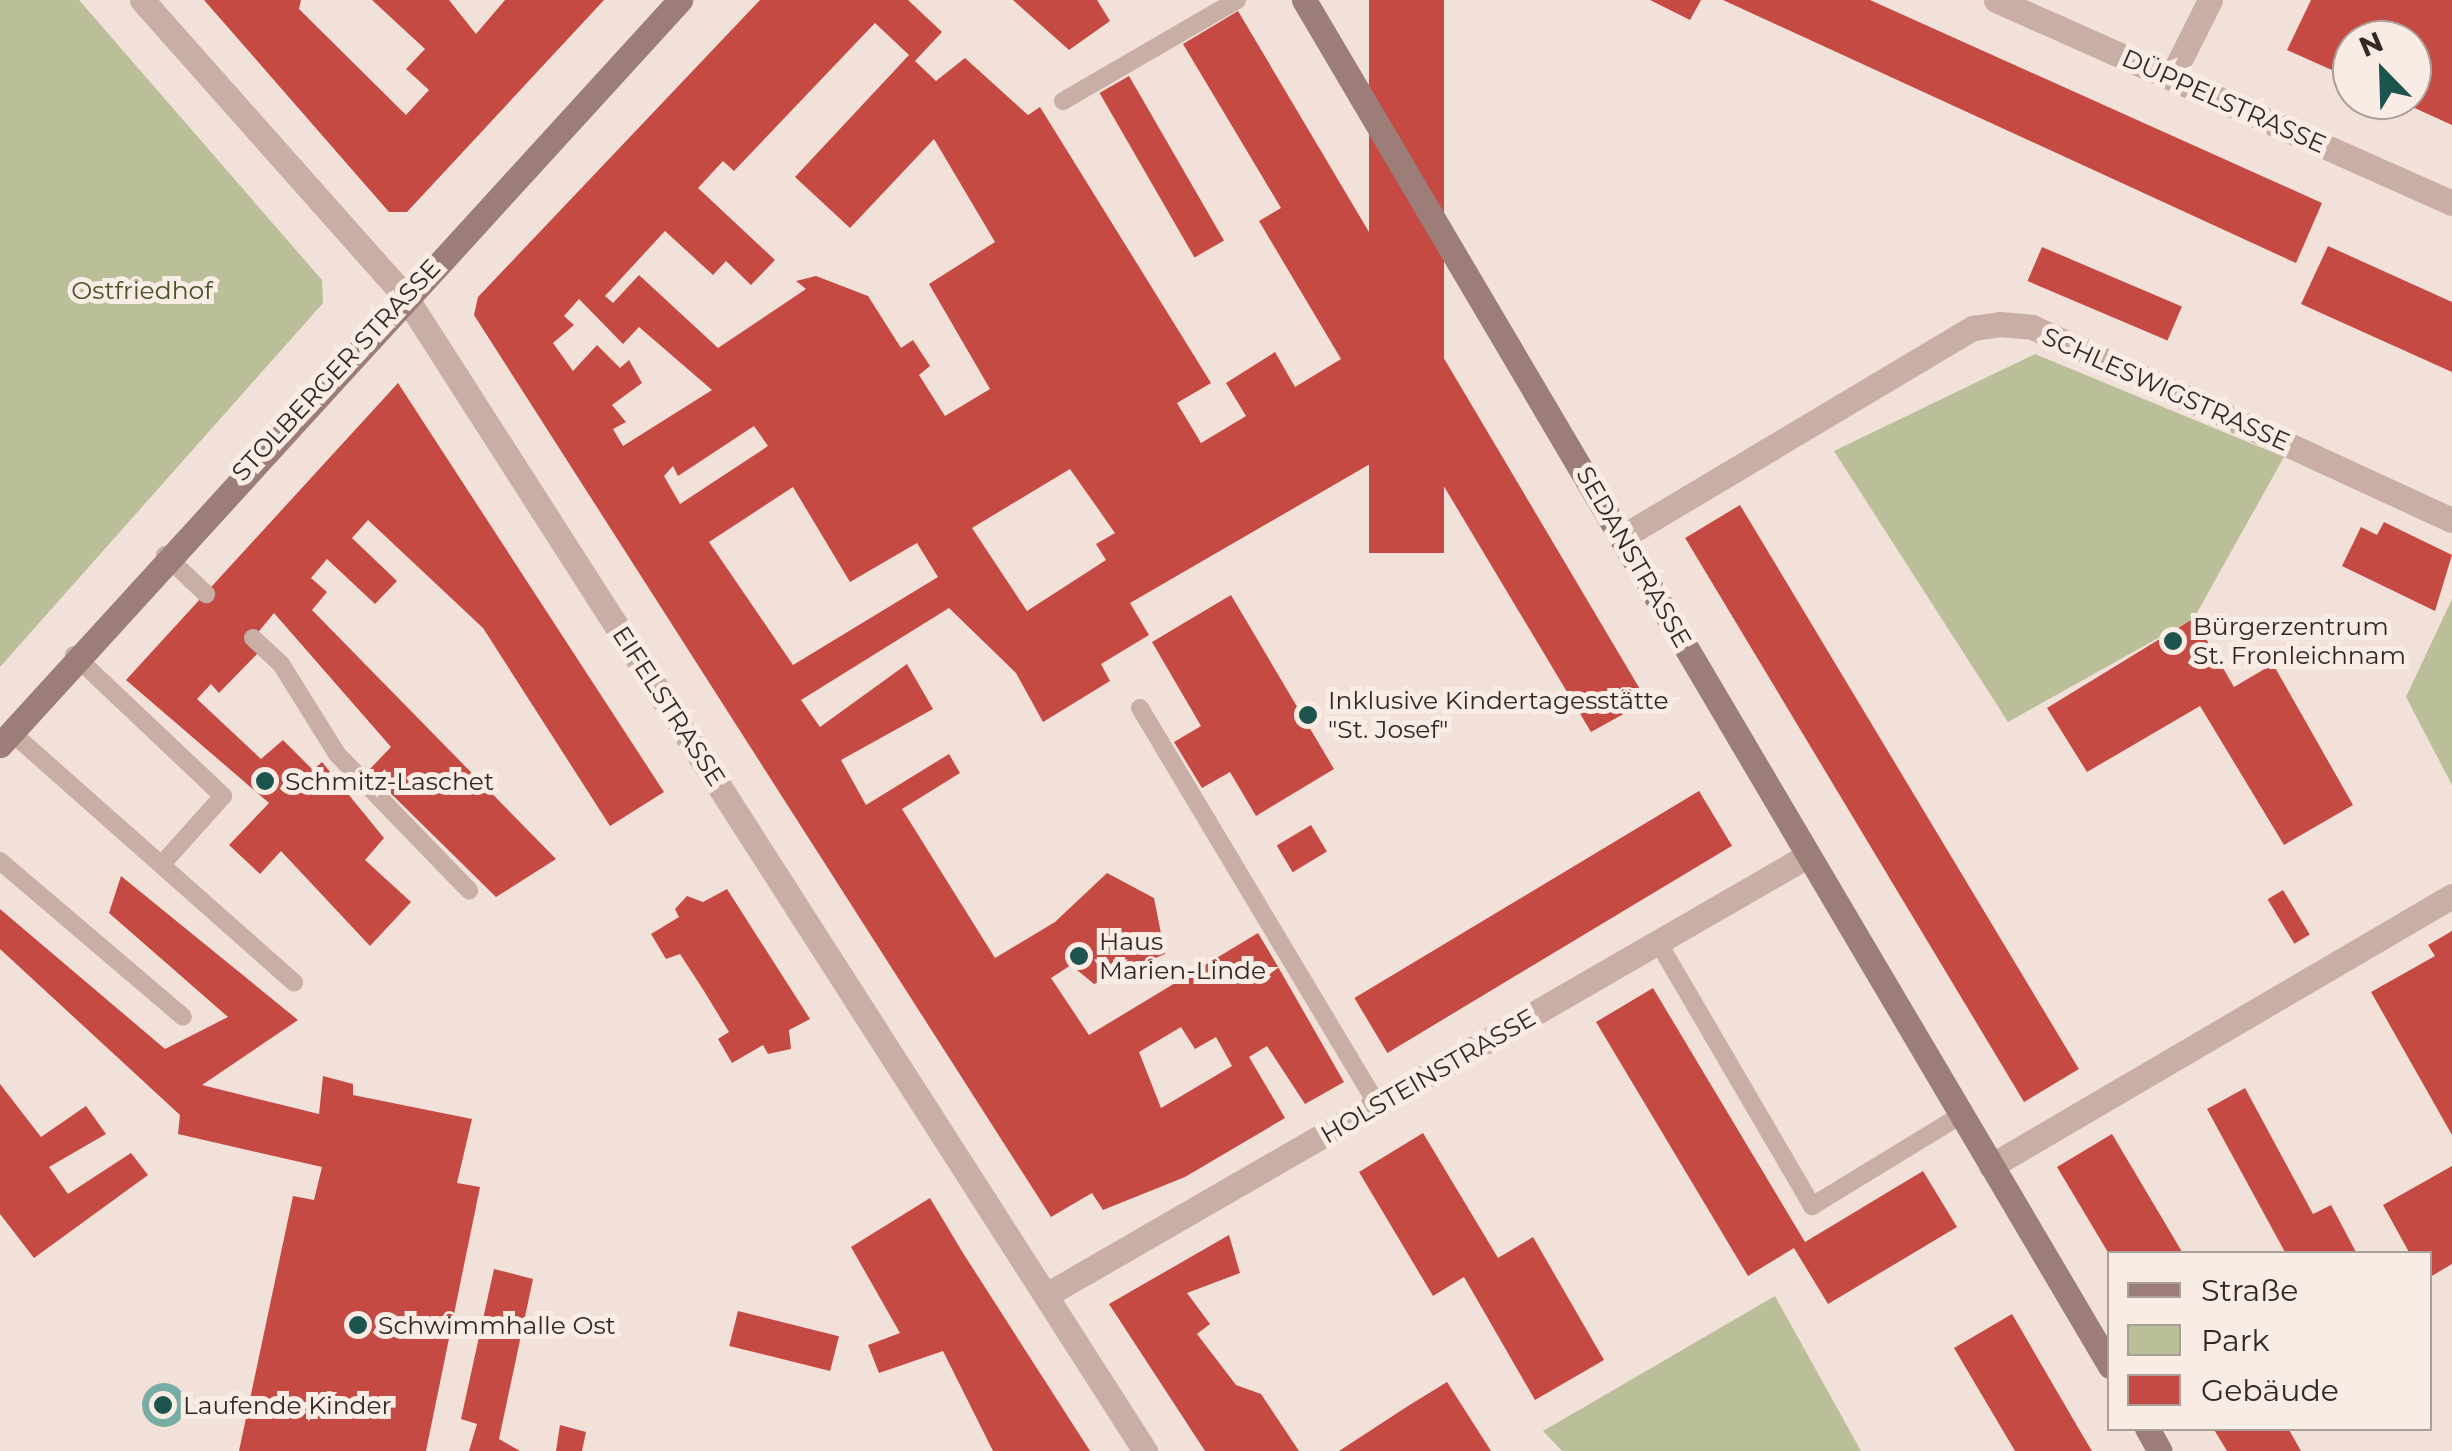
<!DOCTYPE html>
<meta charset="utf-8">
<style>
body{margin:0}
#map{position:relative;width:2452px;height:1451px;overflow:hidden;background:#f1e1d9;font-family:Montserrat,sans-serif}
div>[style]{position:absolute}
.green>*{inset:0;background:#babf99}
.water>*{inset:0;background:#78ada5}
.round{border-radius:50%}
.building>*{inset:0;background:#c44a43;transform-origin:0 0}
.lane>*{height:18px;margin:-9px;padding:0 9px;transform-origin:9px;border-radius:9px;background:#c8aea5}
.street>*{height:25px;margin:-12.5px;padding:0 12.5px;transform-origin:12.5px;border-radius:12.5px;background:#c8aea5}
.secondary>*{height:25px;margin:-12.5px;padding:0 12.5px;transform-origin:12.5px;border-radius:12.5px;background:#9c7d77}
.dots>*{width:28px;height:28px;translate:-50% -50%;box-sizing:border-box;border:5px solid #f9ece5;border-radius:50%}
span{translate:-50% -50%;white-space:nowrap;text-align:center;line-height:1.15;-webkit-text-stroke:10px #f9ece5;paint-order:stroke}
.street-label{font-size:25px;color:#342826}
.park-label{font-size:25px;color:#4b522a}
.poi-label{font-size:25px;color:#342826}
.left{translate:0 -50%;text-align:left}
.legend{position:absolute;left:2107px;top:1251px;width:325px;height:180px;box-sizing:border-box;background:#f9ece5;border:2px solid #aa9e99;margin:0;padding:12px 18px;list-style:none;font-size:30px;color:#342826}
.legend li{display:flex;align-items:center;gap:20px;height:50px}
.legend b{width:50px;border:2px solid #aa9e99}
.north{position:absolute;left:2332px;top:20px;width:100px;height:100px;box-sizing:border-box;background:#f9ece5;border:2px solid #aa9e99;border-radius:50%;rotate:337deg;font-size:28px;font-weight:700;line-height:40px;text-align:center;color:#342826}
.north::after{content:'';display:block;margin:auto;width:35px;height:45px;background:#1d554e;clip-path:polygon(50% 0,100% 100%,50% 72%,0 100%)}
</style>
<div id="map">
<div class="green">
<div style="clip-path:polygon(0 0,79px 0,322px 280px,323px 303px,0 667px)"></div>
<div style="clip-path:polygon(2035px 354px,2284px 457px,2194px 618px,2008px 722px,1834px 451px)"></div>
<div style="clip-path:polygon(2452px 599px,2452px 785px,2406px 697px)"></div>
<div style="clip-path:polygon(1775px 1296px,1861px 1451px,1562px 1451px,1543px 1431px)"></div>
</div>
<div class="water">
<div class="round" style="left:142px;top:1383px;width:44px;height:44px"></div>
</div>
<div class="building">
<div style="clip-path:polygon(204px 0,301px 0,299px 9px,406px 115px,429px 90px,406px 69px,425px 49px,372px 0,449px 0,476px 34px,505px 0,604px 0,407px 212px,389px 212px)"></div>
<div style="clip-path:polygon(evenodd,760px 0,908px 0,942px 32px,915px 61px,936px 81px,965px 58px,1028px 115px,1040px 107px,1211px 383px,1177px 403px,1201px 443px,1246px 416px,1226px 383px,1275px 352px,1295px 387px,1341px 359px,1259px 221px,1281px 208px,1183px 44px,1238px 11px,1647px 701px,1591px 732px,1415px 438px,1130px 603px,1149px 635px,1101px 664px,1110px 681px,1043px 722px,1016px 673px,949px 608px,801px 700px,820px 727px,907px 664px,933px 709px,841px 760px,866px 805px,949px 754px,960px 773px,902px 809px,995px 958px,1055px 922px,1107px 873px,1154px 898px,1165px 954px,1094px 984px,1071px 965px,1051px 978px,1089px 1035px,1258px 933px,1277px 965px,1344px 1082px,1305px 1104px,1267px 1046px,1249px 1057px,1285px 1118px,1185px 1177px,1103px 1210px,1092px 1193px,1051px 1217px,474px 315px,478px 297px,760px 0,875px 23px,909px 55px,795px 177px,850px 228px,934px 139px,995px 242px,929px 284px,990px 389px,945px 416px,919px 375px,930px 366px,913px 340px,901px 348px,868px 296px,816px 276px,796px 281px,806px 289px,718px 348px,639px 275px,613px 303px,605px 296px,665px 231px,713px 275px,726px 261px,751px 285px,775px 260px,698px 188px,723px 161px,734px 171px,875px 23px,760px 0,579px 299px,623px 344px,639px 327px,712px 390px,623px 446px,613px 429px,626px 422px,612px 405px,642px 383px,629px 360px,620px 368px,597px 345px,573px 371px,553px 343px,574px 325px,564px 316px,579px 299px,760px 0,754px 426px,768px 446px,680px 504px,664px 476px,673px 466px,678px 476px,754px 426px,760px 0,1070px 469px,1115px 533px,1096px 544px,1106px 560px,1027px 611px,972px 528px,1070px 469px,760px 0,793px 487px,850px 582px,917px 543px,938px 577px,793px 665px,709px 542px,793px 487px,760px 0,1181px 1027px,1195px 1049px,1216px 1037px,1232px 1066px,1161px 1108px,1139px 1052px,1181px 1027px)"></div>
<div style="clip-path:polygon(1013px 0,1097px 0,1110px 21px,1069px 50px)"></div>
<div style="left:1369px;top:0;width:75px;height:553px"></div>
<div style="clip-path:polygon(1650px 0,1701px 0,1690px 20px)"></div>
<div style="clip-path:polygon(1723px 0,1870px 0,2322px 203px,2296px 263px)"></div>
<div style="clip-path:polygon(2311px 0,2452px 0,2452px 125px,2397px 100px,2412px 100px,2412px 40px,2352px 40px,2352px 79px,2287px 50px)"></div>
<div style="left:1129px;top:76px;width:190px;height:34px;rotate:60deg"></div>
<div style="clip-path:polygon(2328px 246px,2452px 302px,2452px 372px,2301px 304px)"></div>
<div style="left:2042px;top:247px;width:152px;height:37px;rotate:23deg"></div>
<div style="clip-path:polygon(398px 383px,664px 792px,610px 826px,483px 628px,368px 520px,352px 538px,397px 581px,375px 604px,327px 559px,311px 578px,327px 592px,312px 610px,556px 859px,496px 897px,368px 771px,391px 747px,274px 613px,250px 642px,259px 652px,219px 693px,211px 684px,197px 699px,261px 759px,283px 740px,313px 770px,322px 762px,384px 838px,365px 860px,411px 902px,370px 946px,281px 851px,260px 874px,229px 845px,269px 803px,126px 680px)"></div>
<div style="left:1740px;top:505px;width:658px;height:64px;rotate:59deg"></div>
<div style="clip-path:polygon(2384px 522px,2452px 555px,2435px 611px,2342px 566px,2361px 527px,2377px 535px)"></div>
<div style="clip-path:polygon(1231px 595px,1334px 769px,1256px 816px,1230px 772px,1202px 788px,1174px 742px,1201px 726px,1152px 642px)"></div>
<div style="clip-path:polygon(2194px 618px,2234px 687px,2273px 664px,2353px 805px,2284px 845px,2200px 706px,2087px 772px,2047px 708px)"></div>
<div style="left:1699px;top:791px;width:64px;height:402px;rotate:59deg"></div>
<div style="left:1311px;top:825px;width:31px;height:40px;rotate:59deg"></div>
<div style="clip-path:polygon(121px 876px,298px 1020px,202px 1085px,319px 1114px,323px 1076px,353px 1084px,353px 1095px,472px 1119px,457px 1183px,480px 1187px,426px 1451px,239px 1451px,293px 1196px,314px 1200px,322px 1167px,178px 1134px,180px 1115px,0 949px,0 909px,165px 1049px,228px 1017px,109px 913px)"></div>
<div style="clip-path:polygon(727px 889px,810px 1019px,789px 1030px,791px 1049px,768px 1054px,763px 1045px,732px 1063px,718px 1039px,729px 1032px,704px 991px,680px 954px,666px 959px,651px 934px,679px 917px,675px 909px,687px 896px,703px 902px)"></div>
<div style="left:2283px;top:890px;width:52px;height:18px;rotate:59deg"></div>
<div style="clip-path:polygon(2452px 931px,2452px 1135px,2371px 992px,2435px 956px,2428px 945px)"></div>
<div style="clip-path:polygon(1653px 988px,1805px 1242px,1923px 1171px,1957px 1227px,1828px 1304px,1794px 1248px,1748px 1276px,1596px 1022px)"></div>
<div style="clip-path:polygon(0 1084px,41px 1137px,86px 1106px,106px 1134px,49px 1167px,68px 1194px,131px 1153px,148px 1175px,34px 1258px,0 1214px)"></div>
<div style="clip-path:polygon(2245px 1088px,2313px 1214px,2331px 1205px,2357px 1254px,2286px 1254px,2207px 1109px)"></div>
<div style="clip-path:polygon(1423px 1133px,1498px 1258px,1533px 1237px,1604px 1360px,1535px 1400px,1464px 1277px,1433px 1296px,1359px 1172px)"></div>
<div style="clip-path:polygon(2112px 1134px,2178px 1245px,2183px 1254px,2109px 1254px,2057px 1167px)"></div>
<div style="clip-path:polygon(2452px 1166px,2452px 1264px,2430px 1277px,2430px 1254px,2410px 1254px,2383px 1205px)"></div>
<div style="clip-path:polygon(930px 1198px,963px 1253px,1090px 1451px,993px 1451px,943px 1351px,879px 1373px,868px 1345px,900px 1333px,851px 1247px)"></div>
<div style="clip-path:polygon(1229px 1235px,1240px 1273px,1187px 1293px,1210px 1324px,1197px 1334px,1236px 1385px,1261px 1394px,1299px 1451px,1205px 1451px,1109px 1304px)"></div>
<div style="clip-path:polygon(494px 1269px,533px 1279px,499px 1439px,520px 1451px,469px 1451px,477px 1424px,461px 1419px)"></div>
<div style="left:738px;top:1311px;width:104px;height:36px;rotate:14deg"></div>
<div style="clip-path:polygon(2012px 1314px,2080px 1431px,2092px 1451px,2015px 1451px,1954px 1348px)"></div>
<div style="clip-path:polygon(1447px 1382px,1491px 1451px,1339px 1451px,1408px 1406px)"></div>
<div style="clip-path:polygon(560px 1425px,586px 1432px,582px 1451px,556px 1451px)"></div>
<div style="clip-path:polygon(2213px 1428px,2288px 1428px,2301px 1451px,2227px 1451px)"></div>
</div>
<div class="lane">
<div style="left:1063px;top:101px;width:201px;rotate:-30.1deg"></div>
<div style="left:165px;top:555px;width:57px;rotate:43.6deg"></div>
<div style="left:253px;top:638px;width:38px;rotate:43deg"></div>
<div style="left:281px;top:664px;width:106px;rotate:58.1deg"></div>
<div style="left:337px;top:754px;width:190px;rotate:45.9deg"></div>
<div style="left:74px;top:655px;width:205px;rotate:43.4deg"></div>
<div style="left:223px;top:796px;width:90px;rotate:131.8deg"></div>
<div style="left:1140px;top:708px;width:463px;rotate:59.1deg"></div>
<div style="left:11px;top:732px;width:378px;rotate:41.5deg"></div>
<div style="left:0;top:861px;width:240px;rotate:40.4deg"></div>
<div style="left:1658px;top:942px;width:306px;rotate:59.7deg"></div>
<div style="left:1812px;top:1206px;width:175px;rotate:-31.4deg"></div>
</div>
<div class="street">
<div style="left:142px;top:0;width:396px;rotate:48.4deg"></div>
<div style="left:405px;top:296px;width:1372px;rotate:57.35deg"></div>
<div style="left:1996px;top:0;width:499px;rotate:24deg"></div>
<div style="left:2171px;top:78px;width:87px;rotate:-63.4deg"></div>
<div style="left:1622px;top:537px;width:409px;rotate:-30.8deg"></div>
<div style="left:1973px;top:328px;width:27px;rotate:-8deg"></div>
<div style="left:2000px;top:324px;width:32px;rotate:5deg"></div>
<div style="left:2032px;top:327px;width:462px;rotate:24.7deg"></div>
<div style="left:1991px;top:1166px;width:534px;rotate:-30.36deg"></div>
<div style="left:1048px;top:1294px;width:876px;rotate:-29.99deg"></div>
</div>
<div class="secondary">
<div style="left:1304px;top:0;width:1586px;rotate:59.46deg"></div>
<div style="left:0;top:745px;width:1009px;rotate:-47.61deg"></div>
<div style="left:2147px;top:1428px;width:26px;rotate:61deg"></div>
</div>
<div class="dots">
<div style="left:2173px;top:641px;background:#1d554e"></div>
<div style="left:1308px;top:715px;background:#1d554e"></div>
<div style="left:265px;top:781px;background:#1d554e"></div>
<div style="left:1079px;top:956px;background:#1d554e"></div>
<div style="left:358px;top:1325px;background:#1d554e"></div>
<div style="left:163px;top:1405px;background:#1d554e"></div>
</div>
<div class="street-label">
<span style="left:2224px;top:101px;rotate:24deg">DÜPPELSTRASSE</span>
<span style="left:336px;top:370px;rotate:-47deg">STOLBERGER STRASSE</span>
<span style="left:2166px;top:389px;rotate:24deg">SCHLESWIGSTRASSE</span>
<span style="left:1634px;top:557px;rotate:60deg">SEDANSTRASSE</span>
<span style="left:669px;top:706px;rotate:57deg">EIFELSTRASSE</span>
<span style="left:1428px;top:1076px;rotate:-30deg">HOLSTEINSTRASSE</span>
</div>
<div class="park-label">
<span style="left:142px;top:290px">Ostfriedhof</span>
</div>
<div class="poi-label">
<span class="left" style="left:2193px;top:641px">Bürgerzentrum<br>St. Fronleichnam</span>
<span class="left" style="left:1328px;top:715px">Inklusive Kindertagesstätte<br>"St. Josef"</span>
<span class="left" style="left:285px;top:781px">Schmitz-Laschet</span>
<span class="left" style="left:1099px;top:956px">Haus<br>Marien-Linde</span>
<span class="left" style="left:378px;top:1325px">Schwimmhalle Ost</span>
<span class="left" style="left:183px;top:1405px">Laufende Kinder</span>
</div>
<ul class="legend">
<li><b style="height:12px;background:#9c7d77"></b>Straße</li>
<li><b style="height:28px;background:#babf99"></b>Park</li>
<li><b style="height:28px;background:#c44a43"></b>Gebäude</li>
</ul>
<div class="north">N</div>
</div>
